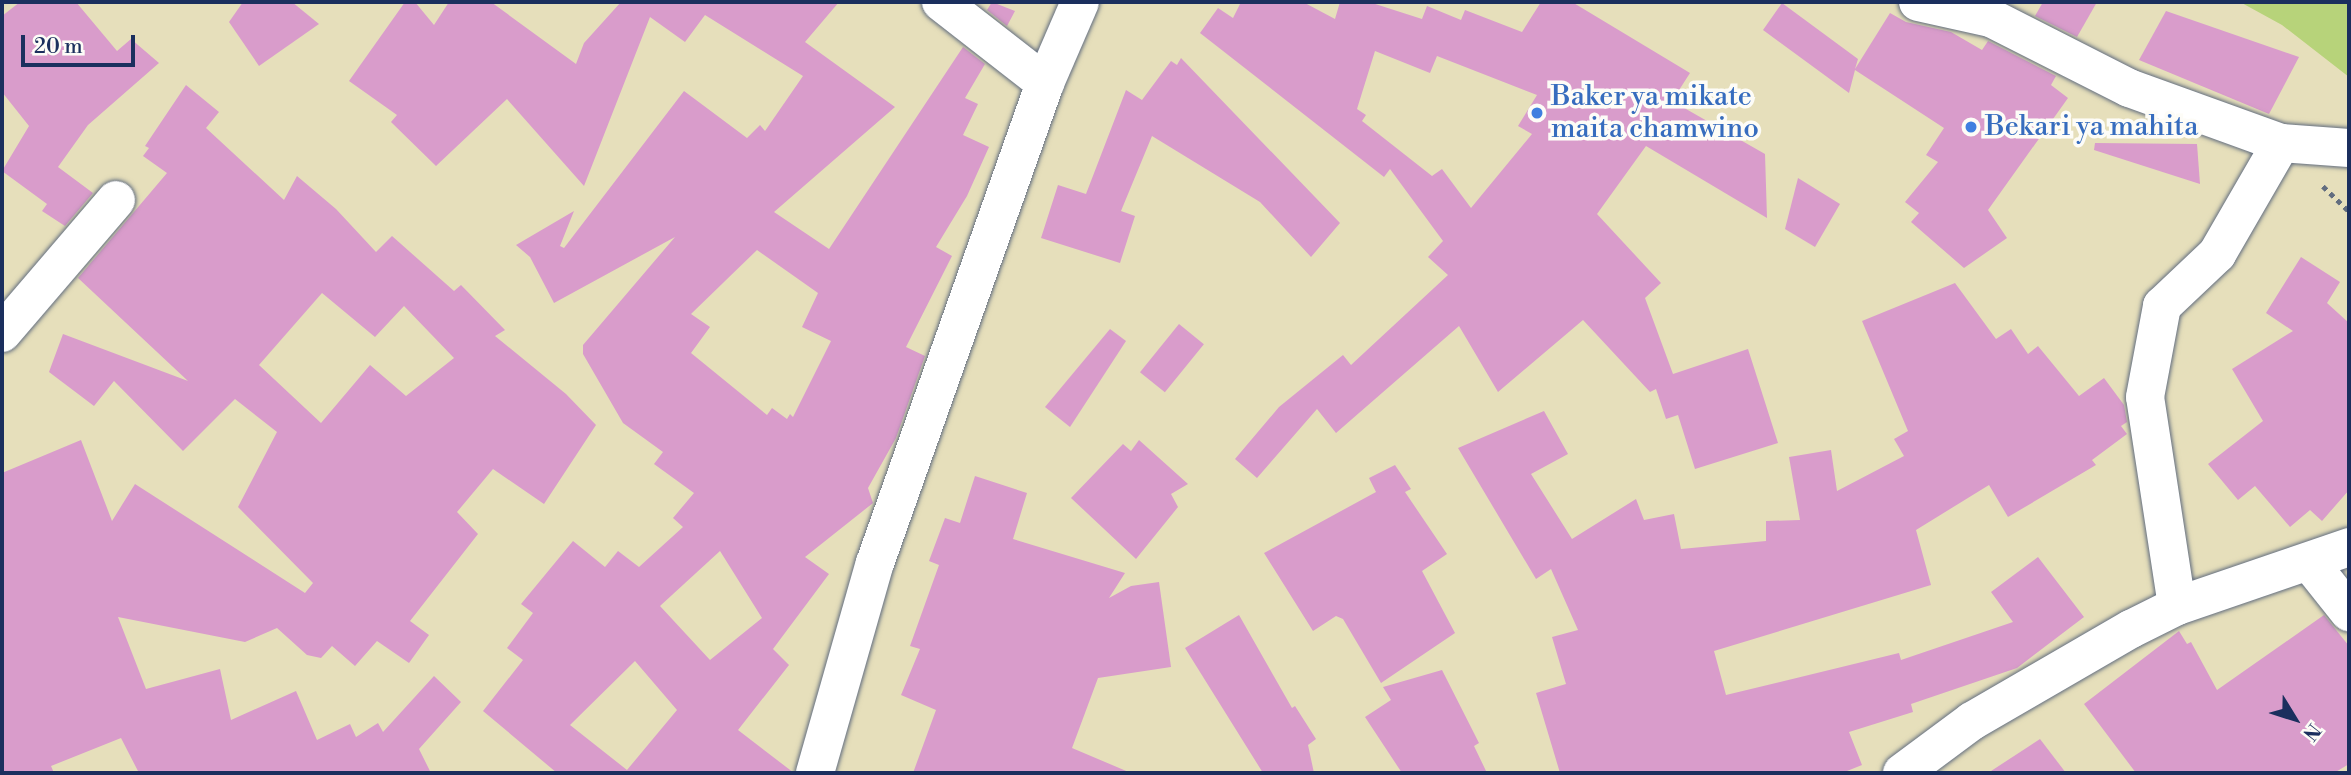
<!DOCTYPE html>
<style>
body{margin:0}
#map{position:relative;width:2351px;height:775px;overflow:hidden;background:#e6dfbb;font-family:"Libre Bodoni",serif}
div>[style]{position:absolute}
.green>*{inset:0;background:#b7d37a}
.building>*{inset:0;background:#d99ccb;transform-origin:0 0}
.path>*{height:4.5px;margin-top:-2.25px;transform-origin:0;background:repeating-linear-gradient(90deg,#626d7f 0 5px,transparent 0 10px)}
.roads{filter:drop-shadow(0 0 2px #626d7f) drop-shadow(0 0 2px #626d7f)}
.minor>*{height:38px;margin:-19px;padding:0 19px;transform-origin:19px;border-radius:19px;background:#fff}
.dots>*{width:19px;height:19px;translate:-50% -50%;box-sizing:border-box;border:4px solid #fdfcf7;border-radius:50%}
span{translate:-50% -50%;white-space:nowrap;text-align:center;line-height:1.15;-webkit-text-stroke:7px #fdfcf7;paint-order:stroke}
.shop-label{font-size:28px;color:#366cbe}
.left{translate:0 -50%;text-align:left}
.frame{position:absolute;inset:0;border:4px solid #1b2f5e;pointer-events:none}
.north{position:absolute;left:2260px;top:684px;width:70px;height:70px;-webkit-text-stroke:5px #fdfcf7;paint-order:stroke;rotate:128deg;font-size:19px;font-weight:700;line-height:28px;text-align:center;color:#1b2f5e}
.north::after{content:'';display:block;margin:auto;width:24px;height:32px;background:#1b2f5e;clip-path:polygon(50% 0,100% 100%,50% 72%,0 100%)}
.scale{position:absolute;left:21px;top:35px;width:114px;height:32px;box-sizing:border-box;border:4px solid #1b2f5e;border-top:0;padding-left:9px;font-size:21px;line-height:24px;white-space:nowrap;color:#1b2f5e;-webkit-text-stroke:5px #fdfcf7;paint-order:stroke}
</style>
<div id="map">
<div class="green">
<div style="clip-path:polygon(2240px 2px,2349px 2px,2349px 77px,2282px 25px)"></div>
</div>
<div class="building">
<div style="clip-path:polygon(20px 2px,76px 2px,117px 51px,131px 39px,159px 63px,88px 125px,58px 167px,93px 193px,65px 226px,42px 211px,47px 204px,2px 171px,29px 126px,2px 92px,2px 16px)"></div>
<div style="clip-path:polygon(243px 2px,292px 2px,319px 24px,259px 66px,229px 22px)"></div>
<div style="clip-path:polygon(evenodd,405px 2px,415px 2px,434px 25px,449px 2px,491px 2px,576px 64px,584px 43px,621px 2px,839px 2px,805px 42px,895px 107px,774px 212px,829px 249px,963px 47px,985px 64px,965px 98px,978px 104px,963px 135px,989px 147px,967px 196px,936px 247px,952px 256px,906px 347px,925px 356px,896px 438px,868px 488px,873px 503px,805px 557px,829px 574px,773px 649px,789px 665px,738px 730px,794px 773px,557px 773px,483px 711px,523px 660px,507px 648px,533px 613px,521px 604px,573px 541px,605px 567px,618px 551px,639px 567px,683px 527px,673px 518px,694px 493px,654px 464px,663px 452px,623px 423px,583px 354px,583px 345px,675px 237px,554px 303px,530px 257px,516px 245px,574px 211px,560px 246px,564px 248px,684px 91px,747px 138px,760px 125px,765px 131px,803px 76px,705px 15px,685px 42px,650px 17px,584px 186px,507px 99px,436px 166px,391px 122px,397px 115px,349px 81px,405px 2px,757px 250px,818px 293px,802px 327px,831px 341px,793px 417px,790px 414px,787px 419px,772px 408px,767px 415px,691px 353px,710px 327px,691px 314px,757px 250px,405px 2px,720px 551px,762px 618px,710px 660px,660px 606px,720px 551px,405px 2px,635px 661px,677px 710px,627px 770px,570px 725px,635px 661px)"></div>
<div style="clip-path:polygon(992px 2px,1015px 11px,1007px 26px,987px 10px)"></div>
<div style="clip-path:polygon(evenodd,1241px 2px,1303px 2px,1335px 19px,1340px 2px,1369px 2px,1422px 19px,1427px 6px,1461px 20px,1465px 10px,1522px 32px,1541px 2px,1572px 2px,1690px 73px,1672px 101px,1765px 154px,1767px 218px,1646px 146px,1597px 214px,1661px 283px,1645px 298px,1673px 374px,1748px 349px,1778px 443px,1695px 469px,1678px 415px,1666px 419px,1656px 389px,1650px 392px,1583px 320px,1498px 392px,1459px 326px,1336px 433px,1317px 409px,1257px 478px,1235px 459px,1279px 407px,1343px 355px,1351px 365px,1448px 275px,1428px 257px,1443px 241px,1390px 169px,1384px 177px,1200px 33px,1218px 8px,1233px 18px,1241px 2px,1375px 51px,1430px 73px,1437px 56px,1537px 95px,1518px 126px,1532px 134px,1471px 208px,1442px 169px,1432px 176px,1362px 121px,1366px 115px,1357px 109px,1375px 51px)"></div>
<div style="clip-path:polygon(2043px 2px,2097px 2px,2077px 37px,2035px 16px)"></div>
<div style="clip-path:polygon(1782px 3px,1858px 59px,1855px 69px,1890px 13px,1906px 22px,1951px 32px,1982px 50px,1988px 41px,2056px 76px,2051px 85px,2068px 98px,1988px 210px,2007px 238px,1964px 268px,1911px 222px,1919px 213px,1905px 202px,1938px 162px,1926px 155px,1944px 128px,1855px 70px,1849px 93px,1763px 30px)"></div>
<div style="clip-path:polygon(2166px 11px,2299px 57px,2269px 114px,2139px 60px)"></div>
<div style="clip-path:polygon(1181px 58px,1340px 223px,1311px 257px,1260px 202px,1152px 136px,1121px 211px,1135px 216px,1120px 263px,1041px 238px,1058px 185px,1086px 194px,1126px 90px,1142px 100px,1171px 61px,1177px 65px)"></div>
<div style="clip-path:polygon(evenodd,186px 85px,219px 112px,206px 128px,284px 200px,297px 176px,336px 209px,376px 252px,392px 236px,454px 291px,461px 285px,505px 330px,495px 336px,566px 394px,596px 425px,544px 504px,493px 469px,457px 512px,478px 534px,410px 621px,429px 635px,409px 663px,377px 641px,355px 666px,332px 646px,321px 658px,307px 655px,277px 628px,245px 642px,118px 617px,146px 689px,220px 669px,231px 720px,296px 691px,317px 740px,350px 724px,356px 737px,378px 723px,383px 732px,434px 676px,461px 702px,419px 749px,431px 773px,139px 773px,121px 738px,51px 766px,54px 773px,2px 773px,2px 473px,81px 440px,112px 521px,135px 484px,305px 593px,313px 583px,238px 507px,277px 432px,235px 399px,183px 451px,114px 381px,94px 406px,49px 372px,63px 334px,188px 381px,78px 278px,167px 173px,143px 156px,149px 148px,145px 146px,186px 85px,322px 293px,375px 337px,404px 306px,454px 358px,406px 396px,370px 365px,321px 423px,259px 365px,322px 293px)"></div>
<div style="clip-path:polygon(2095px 143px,2197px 144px,2200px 184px,2094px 150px)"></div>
<div style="clip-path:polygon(1798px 178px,1840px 204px,1815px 247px,1785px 229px)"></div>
<div style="clip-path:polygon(2301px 257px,2340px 282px,2327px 303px,2349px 323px,2349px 490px,2322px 521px,2310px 510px,2290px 527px,2255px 486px,2238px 500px,2208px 464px,2263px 421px,2232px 369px,2293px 331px,2266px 313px)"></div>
<div style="clip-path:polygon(1955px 283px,1996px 339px,2011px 329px,2028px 354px,2038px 346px,2079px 396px,2104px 378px,2124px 405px,2127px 422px,2121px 426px,2127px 434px,2092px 460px,2096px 465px,2008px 517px,1989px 485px,1916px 530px,1931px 585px,1714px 651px,1726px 695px,1899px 653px,1901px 660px,2013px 622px,1991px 592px,2038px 557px,2084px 617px,2017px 668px,1911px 704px,1913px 712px,1849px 732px,1862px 765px,1842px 773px,1560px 773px,1536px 693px,1566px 684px,1552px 637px,1578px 630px,1551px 569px,1536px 579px,1458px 448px,1544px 411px,1568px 454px,1531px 474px,1572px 539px,1636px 499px,1644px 520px,1674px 514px,1681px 549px,1766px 541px,1766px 521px,1800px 520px,1789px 457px,1831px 450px,1837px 491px,1904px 456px,1894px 439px,1908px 431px,1862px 321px)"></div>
<div style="left:1179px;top:324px;width:32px;height:62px;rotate:39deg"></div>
<div style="clip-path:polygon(1110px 329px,1126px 341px,1070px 427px,1045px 407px)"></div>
<div style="clip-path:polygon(1139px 440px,1188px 484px,1171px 494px,1178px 507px,1136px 559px,1071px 498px,1123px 444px,1131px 451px)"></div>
<div style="clip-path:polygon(1395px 465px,1411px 489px,1405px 492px,1447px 554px,1422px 571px,1455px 633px,1381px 683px,1343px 619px,1336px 616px,1313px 631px,1264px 553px,1376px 492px,1369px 478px)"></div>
<div style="clip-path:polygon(975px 476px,1027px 493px,1013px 539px,1125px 573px,1109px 598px,1131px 586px,1159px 582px,1171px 667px,1098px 678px,1072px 748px,1131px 773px,913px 773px,936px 710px,901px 695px,920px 649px,910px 646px,939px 565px,929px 561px,945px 518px,960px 523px)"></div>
<div style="clip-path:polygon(1239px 615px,1292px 708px,1295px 706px,1316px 739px,1308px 745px,1314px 773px,1263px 773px,1185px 648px)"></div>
<div style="clip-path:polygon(2324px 615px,2349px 646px,2349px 764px,2334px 773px,2136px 773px,2084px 704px,2179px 631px,2187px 644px,2191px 642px,2217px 690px)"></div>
<div style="clip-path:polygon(1442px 670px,1479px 743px,1474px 746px,1487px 773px,1402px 773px,1365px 717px,1391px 700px,1383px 687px)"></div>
<div style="clip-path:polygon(2040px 739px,2066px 773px,1988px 773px)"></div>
</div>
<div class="path">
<div style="left:2323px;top:186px;width:36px;rotate:44deg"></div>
</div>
<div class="roads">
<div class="minor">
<div style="left:941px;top:2px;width:132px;rotate:37.9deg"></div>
<div style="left:1918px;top:2px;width:75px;rotate:12.4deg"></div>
<div style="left:1991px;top:18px;width:155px;rotate:26.9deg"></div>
<div style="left:2129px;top:88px;width:162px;rotate:19.9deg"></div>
<div style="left:2281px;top:143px;width:68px;rotate:4.2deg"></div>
<div style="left:2px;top:333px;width:175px;rotate:-49.4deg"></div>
<div style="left:2310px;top:563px;width:63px;rotate:51.5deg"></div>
<div style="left:2177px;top:606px;width:211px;rotate:-98.7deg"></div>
<div style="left:2145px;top:397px;width:93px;rotate:-79.4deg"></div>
<div style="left:2162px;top:306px;width:76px;rotate:-43.4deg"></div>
<div style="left:2217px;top:254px;width:128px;rotate:-60deg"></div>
<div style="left:815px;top:773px;width:218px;rotate:-74.1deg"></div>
<div style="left:875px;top:563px;width:509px;rotate:-70.5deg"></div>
<div style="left:1045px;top:83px;width:88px;rotate:-66.6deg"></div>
<div style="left:1902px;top:773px;width:87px;rotate:-36.6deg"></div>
<div style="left:1972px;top:721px;width:184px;rotate:-30.1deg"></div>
<div style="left:2131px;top:629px;width:51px;rotate:-26.6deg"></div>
<div style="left:2177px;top:606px;width:182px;rotate:-18.9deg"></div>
</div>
</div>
<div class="dots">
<div style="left:1537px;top:113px;background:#3f7fe0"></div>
<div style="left:1971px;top:127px;background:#3f7fe0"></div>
</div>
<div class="shop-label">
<span class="left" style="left:1551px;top:113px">Baker ya mikate<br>maita chamwino</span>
<span class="left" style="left:1985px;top:127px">Bekari ya mahita</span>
</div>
<div class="frame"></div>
<div class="north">N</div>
<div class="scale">20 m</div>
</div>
